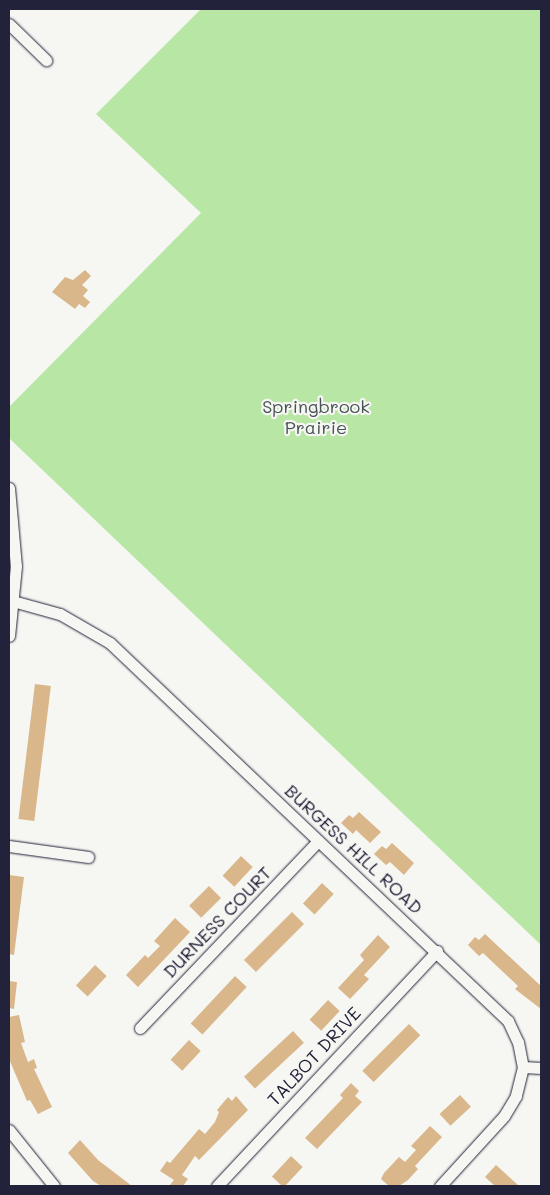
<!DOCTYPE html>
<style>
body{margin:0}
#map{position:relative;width:550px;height:1195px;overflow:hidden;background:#f6f6f2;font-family:Mali,sans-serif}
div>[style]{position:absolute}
.green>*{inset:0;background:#b7e6a5}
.building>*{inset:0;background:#d9b78b;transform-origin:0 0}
.roads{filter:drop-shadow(0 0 1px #22223b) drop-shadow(0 0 1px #22223b)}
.minor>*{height:11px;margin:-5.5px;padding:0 5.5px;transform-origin:5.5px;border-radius:5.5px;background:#f6f6f2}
span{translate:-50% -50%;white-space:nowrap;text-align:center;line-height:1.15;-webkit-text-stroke:4.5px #f6f6f2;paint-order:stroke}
.park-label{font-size:18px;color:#475356}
.street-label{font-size:18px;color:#22223b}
.frame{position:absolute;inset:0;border:10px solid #22223b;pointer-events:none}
</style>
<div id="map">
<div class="green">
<div style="clip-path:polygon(201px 9px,541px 9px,541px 945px,9px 438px,9px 407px,201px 213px,96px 114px)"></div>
</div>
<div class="building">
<div style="clip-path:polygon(85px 270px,91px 276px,82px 285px,88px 290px,83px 296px,90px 302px,85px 308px,79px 304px,75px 309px,52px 292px,65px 277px,73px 280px)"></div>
<div style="left:35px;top:684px;width:16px;height:136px;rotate:7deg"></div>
<div style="clip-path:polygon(359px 812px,381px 832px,370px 843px,356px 830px,353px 834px,341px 823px,349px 815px,353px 818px)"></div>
<div style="clip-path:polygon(392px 843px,414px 863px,404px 875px,390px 862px,386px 865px,374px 854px,382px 846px,386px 849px)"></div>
<div style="left:241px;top:856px;width:16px;height:27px;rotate:43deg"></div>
<div style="clip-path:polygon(9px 875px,24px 877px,14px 955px,9px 954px)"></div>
<div style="left:322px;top:883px;width:16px;height:28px;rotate:43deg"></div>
<div style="left:209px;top:886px;width:17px;height:28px;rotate:45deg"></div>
<div style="left:292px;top:912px;width:17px;height:68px;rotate:45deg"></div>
<div style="clip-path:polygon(175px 918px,190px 932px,138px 987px,126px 975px,145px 955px,148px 958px,160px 946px,154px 941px)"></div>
<div style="clip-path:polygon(485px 934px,541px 986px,541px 1009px,515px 989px,518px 986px,483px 953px,479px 956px,468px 945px,475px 937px,479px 940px)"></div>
<div style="clip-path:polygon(378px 935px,390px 947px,364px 975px,369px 979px,350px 999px,338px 988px,364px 960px,360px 955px)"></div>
<div style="left:95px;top:965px;width:16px;height:28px;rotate:43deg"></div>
<div style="left:235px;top:976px;width:16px;height:65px;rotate:43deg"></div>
<div style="clip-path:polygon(9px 981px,17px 982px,14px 1009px,9px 1008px)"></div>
<div style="left:328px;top:1000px;width:16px;height:27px;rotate:43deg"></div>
<div style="clip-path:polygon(19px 1015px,25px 1042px,21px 1043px,28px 1062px,34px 1059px,37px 1068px,34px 1069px,52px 1107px,38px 1114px,30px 1100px,27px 1101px,9px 1059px,9px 1017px)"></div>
<div style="left:409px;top:1024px;width:16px;height:66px;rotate:45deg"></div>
<div style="left:293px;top:1031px;width:16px;height:67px;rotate:47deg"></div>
<div style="left:189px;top:1040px;width:16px;height:27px;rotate:43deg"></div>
<div style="clip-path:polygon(351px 1083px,359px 1091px,355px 1096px,362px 1102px,317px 1149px,305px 1138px,343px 1098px,340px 1095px)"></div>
<div style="left:460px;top:1095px;width:16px;height:28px;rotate:47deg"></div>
<div style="clip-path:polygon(236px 1096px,248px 1110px,199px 1160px,195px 1156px,182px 1175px,188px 1179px,183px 1186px,169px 1186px,174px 1180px,160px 1171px,167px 1161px,170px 1163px,199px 1129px,205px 1134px,215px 1122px,219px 1112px,217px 1110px,228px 1097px,232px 1101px)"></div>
<div style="clip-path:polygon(430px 1126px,442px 1137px,415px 1166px,418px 1169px,408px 1180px,399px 1186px,389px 1186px,381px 1179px,384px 1173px,399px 1157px,405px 1162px,416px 1150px,411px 1146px)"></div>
<div style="clip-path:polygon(80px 1140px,98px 1160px,132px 1186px,101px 1186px,93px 1181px,68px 1153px)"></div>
<div style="left:291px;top:1156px;width:16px;height:28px;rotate:43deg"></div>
<div style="clip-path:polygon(496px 1165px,519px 1186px,495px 1186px,485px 1177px)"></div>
</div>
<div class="roads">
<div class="minor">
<div style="left:9px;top:24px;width:52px;rotate:44.2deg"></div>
<div style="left:9px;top:488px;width:78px;rotate:84.9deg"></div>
<div style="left:16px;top:566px;width:70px;rotate:95.7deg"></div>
<div style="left:9px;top:600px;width:53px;rotate:15.4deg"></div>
<div style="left:60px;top:614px;width:58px;rotate:30.1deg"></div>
<div style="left:110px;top:643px;width:549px;rotate:43.52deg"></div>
<div style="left:508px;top:1021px;width:23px;rotate:65deg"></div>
<div style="left:518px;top:1042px;width:25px;rotate:79deg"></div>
<div style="left:523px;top:1067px;width:30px;rotate:104deg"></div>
<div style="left:516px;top:1096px;width:23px;rotate:121deg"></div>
<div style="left:504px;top:1116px;width:95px;rotate:132.4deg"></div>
<div style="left:9px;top:846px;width:80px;rotate:7.9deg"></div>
<div style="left:140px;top:1028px;width:258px;rotate:-46.4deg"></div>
<div style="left:523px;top:1067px;width:18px;rotate:3deg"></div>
<div style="left:9px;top:1130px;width:72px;rotate:51.2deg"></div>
<div style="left:217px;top:1186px;width:322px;rotate:-46.9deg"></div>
</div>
</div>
<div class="park-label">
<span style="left:316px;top:417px">Springbrook<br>Prairie</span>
</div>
<div class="street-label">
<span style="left:354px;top:849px;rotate:43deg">BURGESS HILL ROAD</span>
<span style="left:217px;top:922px;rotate:-46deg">DURNESS COURT</span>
<span style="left:314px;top:1056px;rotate:-47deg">TALBOT DRIVE</span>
</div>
<div class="frame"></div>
</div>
